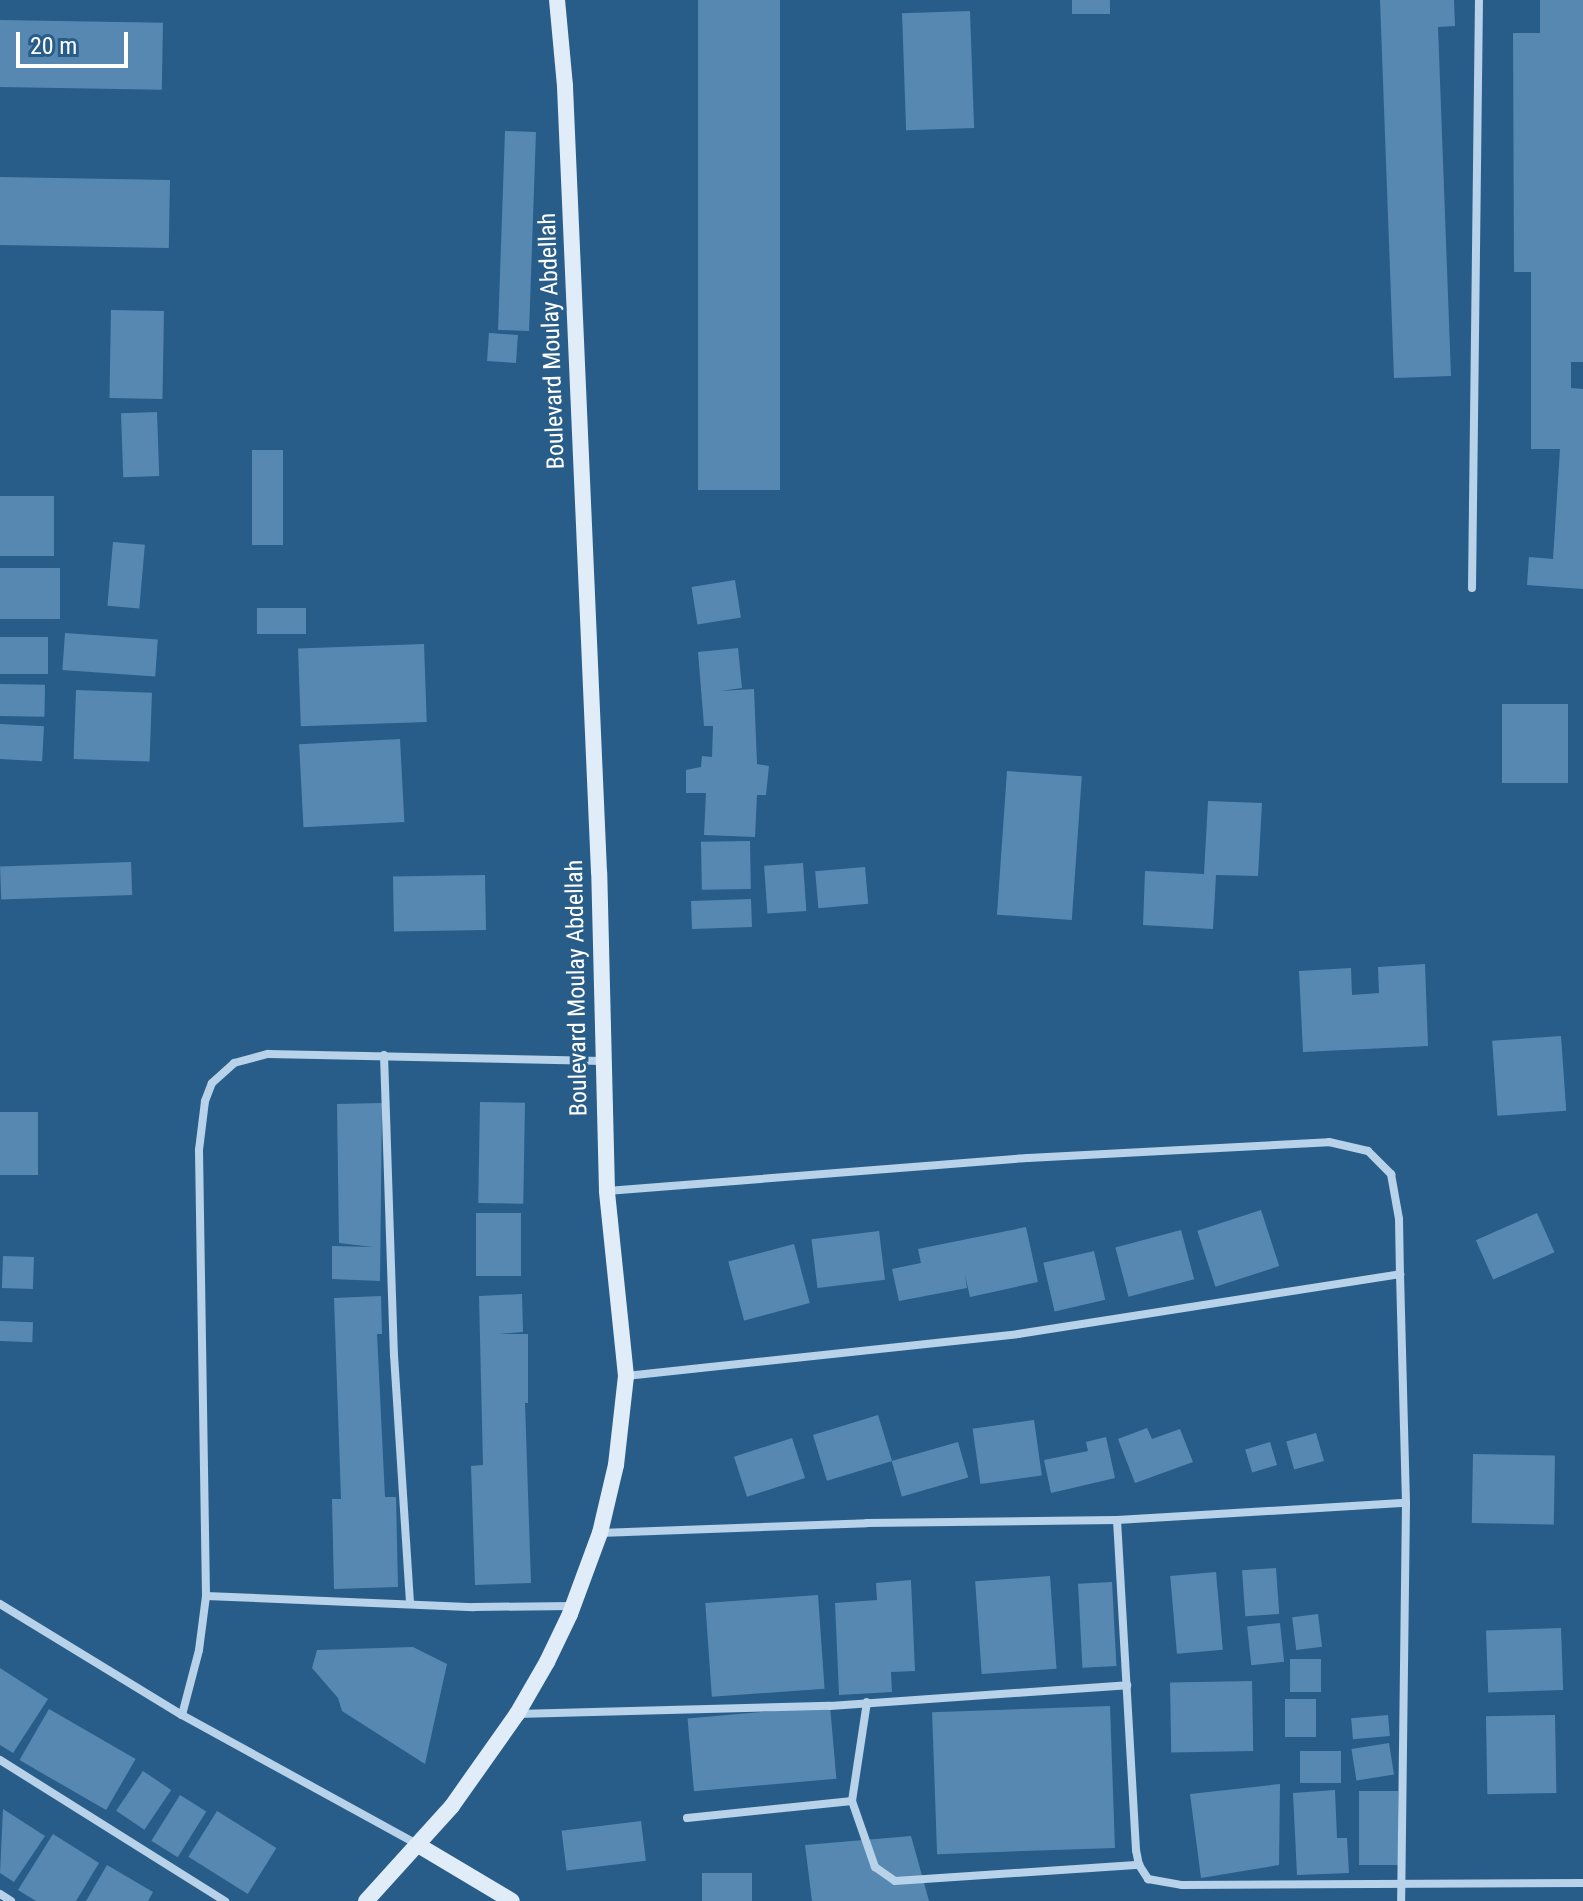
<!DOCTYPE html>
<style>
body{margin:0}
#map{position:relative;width:1583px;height:1901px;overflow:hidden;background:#295d89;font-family:"Roboto Condensed",sans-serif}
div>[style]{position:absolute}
.building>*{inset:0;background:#5688b2;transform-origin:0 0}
.street>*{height:8px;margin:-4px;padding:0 4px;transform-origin:4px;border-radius:4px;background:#b7d2e9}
.secondary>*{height:16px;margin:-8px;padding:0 8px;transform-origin:8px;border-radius:8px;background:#e0edf8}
span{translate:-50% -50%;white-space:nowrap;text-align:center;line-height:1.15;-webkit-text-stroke:6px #295d89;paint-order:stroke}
.street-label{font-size:24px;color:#fff}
.scale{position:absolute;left:16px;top:32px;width:112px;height:36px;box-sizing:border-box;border:4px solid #fff;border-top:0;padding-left:10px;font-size:24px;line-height:28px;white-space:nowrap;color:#fff;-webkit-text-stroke:6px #295d89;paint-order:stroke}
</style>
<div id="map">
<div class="building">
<div style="left:698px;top:0;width:82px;height:490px"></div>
<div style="left:1072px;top:0;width:38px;height:14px"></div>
<div style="clip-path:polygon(1380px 0,1454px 0,1455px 26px,1438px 27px,1451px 376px,1394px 378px)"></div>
<div style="clip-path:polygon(1540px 0,1583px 0,1583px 362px,1571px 362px,1571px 388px,1583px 389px,1583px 589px,1527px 585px,1529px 557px,1553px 559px,1560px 449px,1531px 449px,1531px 272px,1514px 272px,1513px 33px,1540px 33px)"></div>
<div style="left:970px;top:11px;width:117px;height:68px;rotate:88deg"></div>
<div style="left:0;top:20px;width:163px;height:67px;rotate:1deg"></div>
<div style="left:505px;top:131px;width:31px;height:199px;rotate:2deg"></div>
<div style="left:0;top:177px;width:170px;height:68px;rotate:1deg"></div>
<div style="left:111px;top:310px;width:53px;height:88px;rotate:1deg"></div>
<div style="left:489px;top:333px;width:29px;height:28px;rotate:4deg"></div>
<div style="left:157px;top:412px;width:64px;height:36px;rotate:88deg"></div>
<div style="left:252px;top:450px;width:31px;height:95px"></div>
<div style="left:0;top:496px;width:54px;height:60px"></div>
<div style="left:113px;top:542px;width:32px;height:64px;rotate:5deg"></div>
<div style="left:0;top:568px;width:60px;height:51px"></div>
<div style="left:735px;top:580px;width:38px;height:44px;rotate:81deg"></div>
<div style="left:306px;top:608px;width:26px;height:49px;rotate:90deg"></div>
<div style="left:65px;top:633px;width:93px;height:37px;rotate:4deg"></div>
<div style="left:0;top:637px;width:48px;height:37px"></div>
<div style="left:424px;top:644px;width:78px;height:126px;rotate:88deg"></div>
<div style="clip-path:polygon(738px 648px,742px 688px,720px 691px,754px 689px,757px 764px,769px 766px,766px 795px,757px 795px,755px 837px,704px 835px,706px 793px,686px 793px,686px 770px,701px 767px,702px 756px,712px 757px,713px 726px,704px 726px,698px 652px)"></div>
<div style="left:0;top:684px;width:45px;height:32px;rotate:1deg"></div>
<div style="left:76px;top:690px;width:76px;height:69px;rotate:2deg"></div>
<div style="left:1502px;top:704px;width:66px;height:79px"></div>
<div style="left:0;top:724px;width:44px;height:35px;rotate:3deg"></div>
<div style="left:400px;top:739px;width:83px;height:101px;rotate:87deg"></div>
<div style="left:1007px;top:771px;width:75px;height:144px;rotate:4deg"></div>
<div style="clip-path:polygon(1208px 801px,1262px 803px,1258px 876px,1216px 875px,1213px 929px,1143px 925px,1145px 871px,1204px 874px)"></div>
<div style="left:750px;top:841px;width:48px;height:49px;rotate:89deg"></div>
<div style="left:131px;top:862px;width:33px;height:131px;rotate:88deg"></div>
<div style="left:803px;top:863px;width:48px;height:39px;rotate:86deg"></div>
<div style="left:865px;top:867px;width:37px;height:50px;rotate:85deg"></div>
<div style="left:485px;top:875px;width:55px;height:92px;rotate:89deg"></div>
<div style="left:751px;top:899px;width:28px;height:60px;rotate:88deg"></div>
<div style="clip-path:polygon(1425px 964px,1428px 1046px,1303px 1052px,1299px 971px,1351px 968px,1352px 995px,1379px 993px,1378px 967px)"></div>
<div style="left:1561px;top:1036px;width:75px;height:69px;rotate:86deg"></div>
<div style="left:480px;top:1102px;width:45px;height:101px;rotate:1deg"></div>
<div style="clip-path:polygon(382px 1103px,380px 1281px,332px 1279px,332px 1246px,373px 1247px,339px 1243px,337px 1104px)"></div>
<div style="left:0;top:1112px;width:38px;height:63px"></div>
<div style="left:1261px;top:1210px;width:59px;height:67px;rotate:72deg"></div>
<div style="left:476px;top:1213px;width:45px;height:63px"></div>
<div style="left:1537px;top:1213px;width:43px;height:67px;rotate:66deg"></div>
<div style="clip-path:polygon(1026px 1227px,1038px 1282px,970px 1297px,965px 1275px,967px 1288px,899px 1301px,892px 1269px,921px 1263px,918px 1249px)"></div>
<div style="left:1181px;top:1230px;width:51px;height:68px;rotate:75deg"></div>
<div style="left:879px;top:1231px;width:49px;height:68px;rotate:83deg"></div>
<div style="left:794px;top:1244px;width:61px;height:68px;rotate:75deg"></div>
<div style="left:1094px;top:1251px;width:50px;height:52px;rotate:77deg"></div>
<div style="left:3px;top:1256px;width:31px;height:32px;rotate:2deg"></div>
<div style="clip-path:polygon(522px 1294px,523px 1332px,499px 1334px,528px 1334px,528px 1403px,525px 1403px,531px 1583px,475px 1585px,471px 1466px,483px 1465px,479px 1296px)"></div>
<div style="clip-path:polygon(381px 1296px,382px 1334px,377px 1334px,385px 1497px,396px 1497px,398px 1587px,334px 1589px,332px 1499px,341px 1499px,334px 1298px)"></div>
<div style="left:0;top:1321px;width:33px;height:20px;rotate:2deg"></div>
<div style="left:878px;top:1415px;width:48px;height:68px;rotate:73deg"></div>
<div style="left:1034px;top:1420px;width:56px;height:62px;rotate:82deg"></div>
<div style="clip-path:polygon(1147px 1428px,1152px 1439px,1180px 1429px,1193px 1462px,1135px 1483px,1118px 1439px)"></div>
<div style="left:1316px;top:1433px;width:29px;height:31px;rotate:74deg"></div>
<div style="clip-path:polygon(1106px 1437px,1115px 1478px,1051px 1493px,1044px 1460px,1088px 1451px,1086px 1442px)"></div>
<div style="left:792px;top:1438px;width:42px;height:61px;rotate:72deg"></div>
<div style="left:958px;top:1442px;width:37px;height:69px;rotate:74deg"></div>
<div style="left:1270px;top:1442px;width:24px;height:26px;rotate:73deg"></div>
<div style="left:1473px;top:1454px;width:82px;height:69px;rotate:1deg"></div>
<div style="left:1276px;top:1568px;width:46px;height:34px;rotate:86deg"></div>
<div style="left:1216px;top:1572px;width:78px;height:46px;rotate:85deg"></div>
<div style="left:1050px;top:1576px;width:93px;height:75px;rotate:86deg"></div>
<div style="clip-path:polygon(911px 1580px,915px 1671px,891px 1672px,892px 1692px,839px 1695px,835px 1603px,877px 1600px,876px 1583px)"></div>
<div style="left:1112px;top:1582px;width:84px;height:34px;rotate:87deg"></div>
<div style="left:818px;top:1595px;width:94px;height:113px;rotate:86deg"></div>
<div style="left:1318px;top:1614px;width:33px;height:26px;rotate:83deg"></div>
<div style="left:1280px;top:1623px;width:39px;height:33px;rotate:84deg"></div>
<div style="left:1561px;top:1628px;width:62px;height:75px;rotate:88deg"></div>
<div style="clip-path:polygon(413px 1647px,447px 1664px,425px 1764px,342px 1711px,338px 1698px,312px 1668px,317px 1650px)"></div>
<div style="left:1321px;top:1659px;width:33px;height:31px;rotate:90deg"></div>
<div style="clip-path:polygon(0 1668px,48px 1699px,13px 1753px,0 1745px)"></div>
<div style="left:1252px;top:1681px;width:70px;height:82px;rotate:89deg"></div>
<div style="left:1316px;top:1699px;width:38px;height:31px;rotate:90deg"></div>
<div style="left:830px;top:1706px;width:73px;height:143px;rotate:85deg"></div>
<div style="left:1110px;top:1706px;width:142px;height:178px;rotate:88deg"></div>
<div style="left:49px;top:1709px;width:100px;height:59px;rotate:30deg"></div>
<div style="left:1388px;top:1715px;width:21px;height:37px;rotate:85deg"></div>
<div style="left:1555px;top:1715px;width:78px;height:69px;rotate:89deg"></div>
<div style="left:1389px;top:1743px;width:32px;height:38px;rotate:81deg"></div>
<div style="left:1341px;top:1751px;width:32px;height:41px;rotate:90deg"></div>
<div style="left:143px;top:1771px;width:34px;height:48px;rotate:34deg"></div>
<div style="clip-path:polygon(1280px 1784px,1279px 1865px,1201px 1878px,1190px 1794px)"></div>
<div style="clip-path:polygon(1335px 1790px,1337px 1838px,1347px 1838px,1349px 1873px,1297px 1875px,1293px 1793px)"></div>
<div style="left:1359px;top:1791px;width:39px;height:74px"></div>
<div style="left:180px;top:1795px;width:31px;height:54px;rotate:32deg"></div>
<div style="clip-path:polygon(3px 1809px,45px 1836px,14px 1882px,0 1873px)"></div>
<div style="left:217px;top:1811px;width:70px;height:54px;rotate:32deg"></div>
<div style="left:641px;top:1821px;width:40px;height:80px;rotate:83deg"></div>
<div style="clip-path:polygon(53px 1834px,99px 1863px,76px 1901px,36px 1901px,18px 1890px)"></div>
<div style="clip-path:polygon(911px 1836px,929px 1901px,812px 1901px,805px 1845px)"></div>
<div style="clip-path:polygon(107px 1865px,153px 1892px,148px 1901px,86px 1901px)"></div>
<div style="left:752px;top:1873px;width:28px;height:50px;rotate:90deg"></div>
</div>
<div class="street">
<div style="left:1472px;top:588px;width:588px;rotate:-89.32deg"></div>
<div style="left:384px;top:1055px;width:300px;rotate:88.1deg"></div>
<div style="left:394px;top:1355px;width:248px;rotate:86.3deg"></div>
<div style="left:607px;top:1191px;width:422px;rotate:-4.5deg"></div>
<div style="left:1028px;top:1158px;width:301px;rotate:-3deg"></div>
<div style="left:1329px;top:1142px;width:40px;rotate:13deg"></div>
<div style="left:1368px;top:1151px;width:33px;rotate:45deg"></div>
<div style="left:1391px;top:1174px;width:46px;rotate:79.9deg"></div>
<div style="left:1399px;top:1219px;width:55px;rotate:89deg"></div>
<div style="left:626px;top:1376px;width:394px;rotate:-6.1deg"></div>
<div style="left:1018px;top:1334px;width:387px;rotate:-8.9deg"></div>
<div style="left:1400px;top:1274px;width:229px;rotate:88.5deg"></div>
<div style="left:1406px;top:1503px;width:398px;rotate:90.7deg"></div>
<div style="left:1117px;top:1520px;width:331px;rotate:86.7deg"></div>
<div style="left:1136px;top:1850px;width:15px;rotate:79deg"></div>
<div style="left:1139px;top:1865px;width:17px;rotate:57deg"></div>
<div style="left:1148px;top:1879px;width:35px;rotate:10deg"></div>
<div style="left:1182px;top:1885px;width:401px;rotate:-0.3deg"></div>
<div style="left:600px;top:1533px;width:267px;rotate:-2.1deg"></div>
<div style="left:867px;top:1523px;width:250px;rotate:-0.7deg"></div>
<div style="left:1117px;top:1520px;width:289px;rotate:-3.4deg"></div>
<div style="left:206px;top:1596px;width:268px;rotate:2.4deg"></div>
<div style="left:474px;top:1607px;width:99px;rotate:-0.6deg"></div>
<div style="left:0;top:1604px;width:213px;rotate:31.4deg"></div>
<div style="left:182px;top:1715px;width:269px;rotate:28.8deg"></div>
<div style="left:517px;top:1714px;width:313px;rotate:-1.5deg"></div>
<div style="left:830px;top:1706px;width:298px;rotate:-4deg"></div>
<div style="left:182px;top:1715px;width:67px;rotate:-75.3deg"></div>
<div style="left:199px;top:1650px;width:54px;rotate:-82.6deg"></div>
<div style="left:206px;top:1596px;width:446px;rotate:-90.9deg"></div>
<div style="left:199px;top:1150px;width:49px;rotate:-83deg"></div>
<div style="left:205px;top:1101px;width:19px;rotate:-69deg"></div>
<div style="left:212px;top:1083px;width:30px;rotate:-42deg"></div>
<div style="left:234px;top:1063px;width:35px;rotate:-15deg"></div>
<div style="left:268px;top:1054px;width:334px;rotate:1.2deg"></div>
<div style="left:0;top:1760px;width:266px;rotate:32.1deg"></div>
<div style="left:852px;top:1801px;width:100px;rotate:-81.4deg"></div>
<div style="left:687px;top:1818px;width:166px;rotate:-5.9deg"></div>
<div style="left:852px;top:1801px;width:70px;rotate:70.8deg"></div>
<div style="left:875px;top:1867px;width:24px;rotate:35deg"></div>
<div style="left:895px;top:1881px;width:245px;rotate:-3.8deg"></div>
<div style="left:0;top:1894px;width:13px;rotate:32deg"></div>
</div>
<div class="secondary">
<div style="left:418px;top:1845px;width:109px;rotate:30.8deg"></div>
<div style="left:366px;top:1901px;width:128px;rotate:-47.8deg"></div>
<div style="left:452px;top:1806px;width:113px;rotate:-54.8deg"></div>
<div style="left:517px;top:1714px;width:60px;rotate:-60deg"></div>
<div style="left:547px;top:1662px;width:53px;rotate:-64.4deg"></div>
<div style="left:570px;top:1614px;width:86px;rotate:-69.7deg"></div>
<div style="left:600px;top:1533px;width:70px;rotate:-76.8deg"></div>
<div style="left:616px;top:1465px;width:90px;rotate:-83.6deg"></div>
<div style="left:626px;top:1376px;width:186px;rotate:-95.9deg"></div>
<div style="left:607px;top:1191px;width:319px;rotate:-91.4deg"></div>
<div style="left:599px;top:872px;width:787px;rotate:-92.48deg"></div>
<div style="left:565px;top:86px;width:86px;rotate:-95.3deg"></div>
</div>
<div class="street-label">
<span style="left:552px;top:341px;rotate:-92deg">Boulevard Moulay Abdellah</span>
<span style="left:577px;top:988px;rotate:-91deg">Boulevard Moulay Abdellah</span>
</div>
<div class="scale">20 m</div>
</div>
